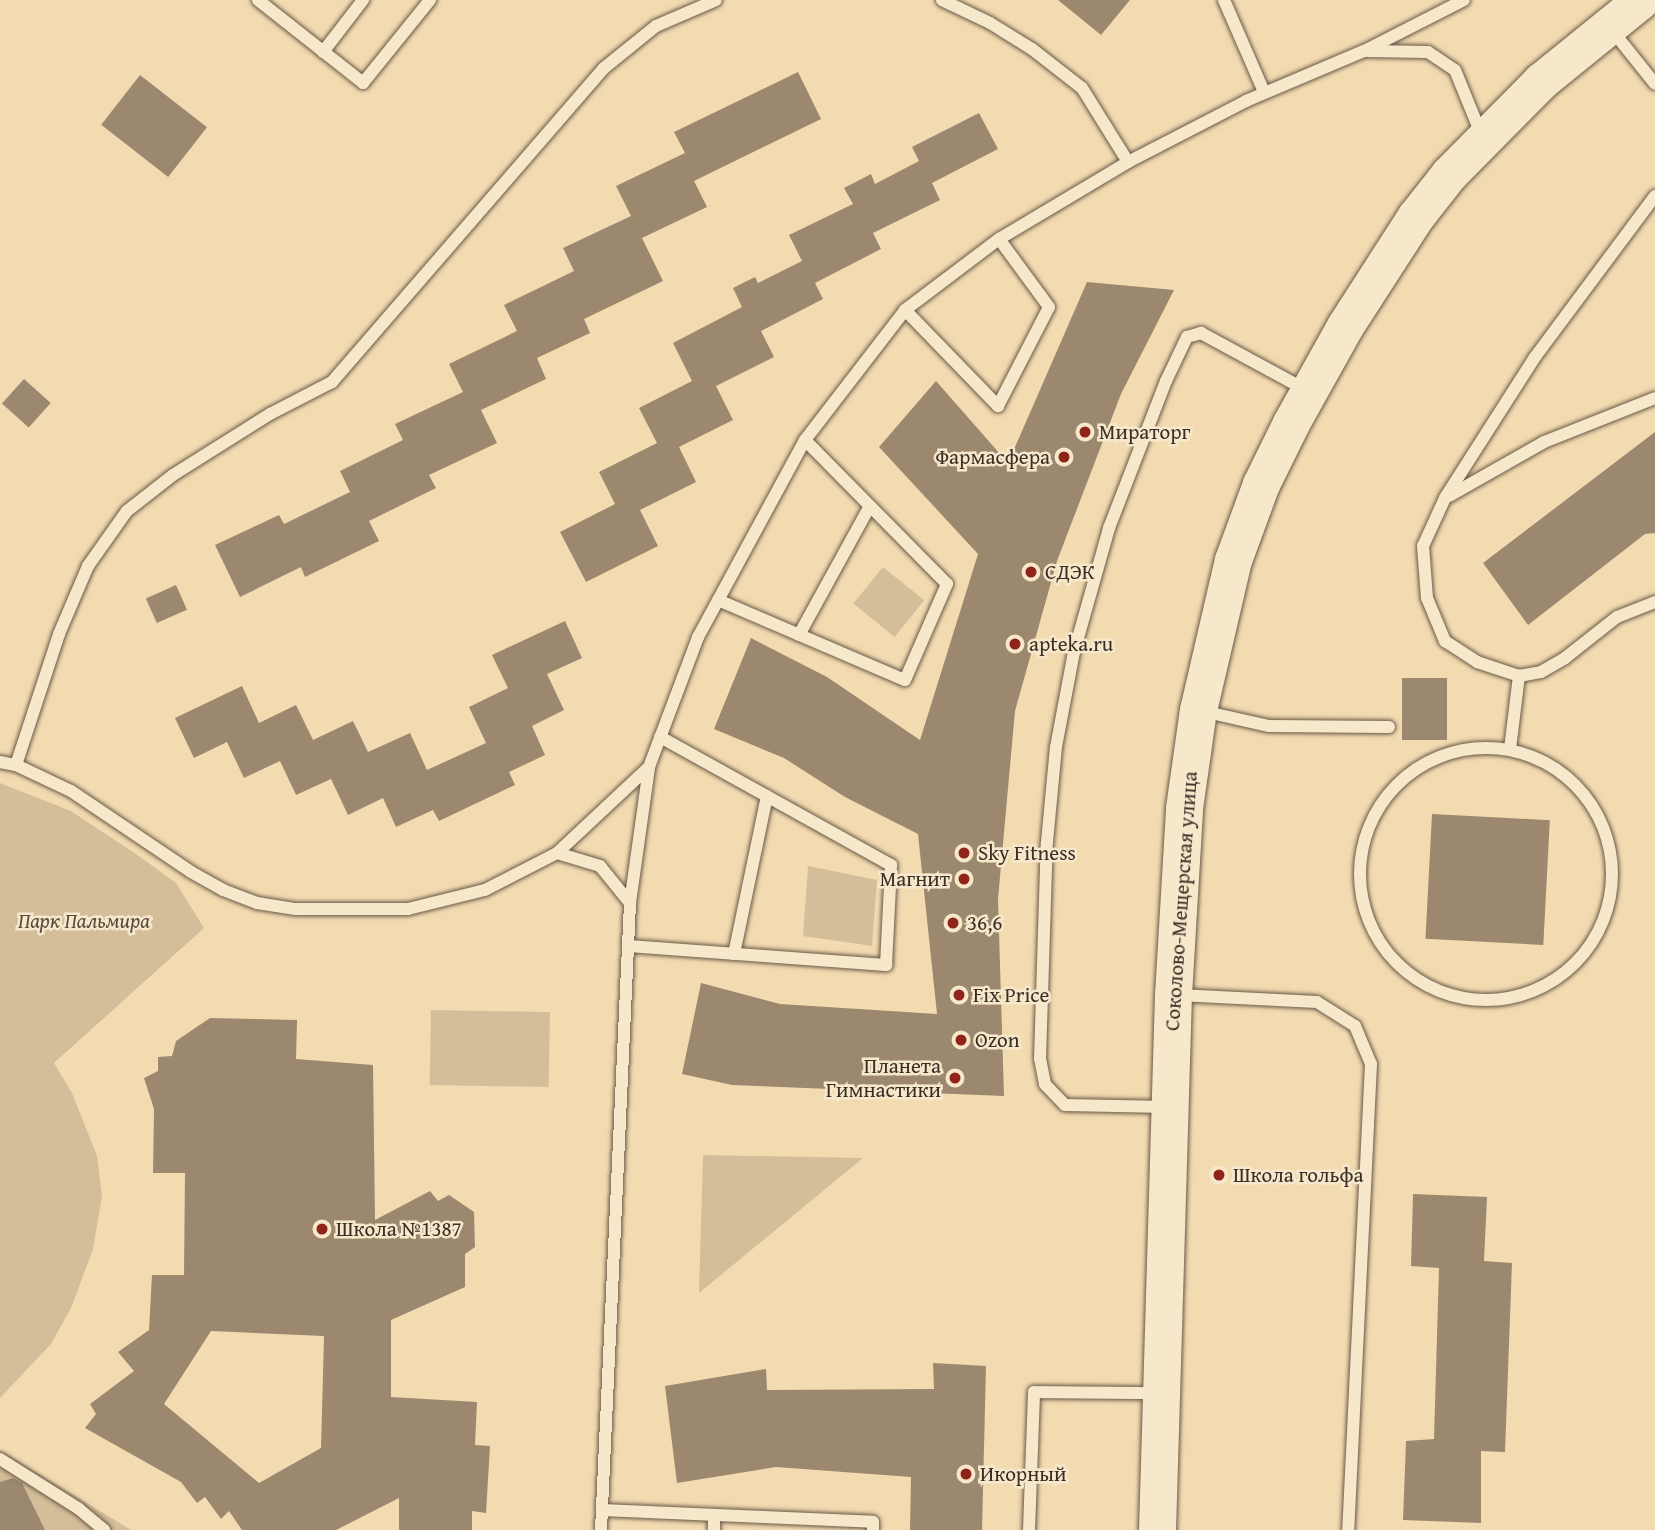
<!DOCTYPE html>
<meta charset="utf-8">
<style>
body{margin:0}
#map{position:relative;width:1655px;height:1530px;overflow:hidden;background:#f3dbb1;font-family:"Gentium Book Plus",serif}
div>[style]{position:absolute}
.green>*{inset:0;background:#d4be99;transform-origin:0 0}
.building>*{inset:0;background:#9b886e;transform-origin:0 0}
.roads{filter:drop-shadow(0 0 2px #695948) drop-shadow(0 0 2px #695948)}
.lane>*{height:12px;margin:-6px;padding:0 6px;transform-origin:6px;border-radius:6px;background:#f7e8cc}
.lane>.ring{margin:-6px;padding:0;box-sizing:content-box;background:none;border:12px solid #f7e8cc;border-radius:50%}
.secondary>*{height:37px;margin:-18.5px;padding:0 18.5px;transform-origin:18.5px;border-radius:18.5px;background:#f7e8cc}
.dots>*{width:19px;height:19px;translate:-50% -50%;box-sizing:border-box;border:4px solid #f7e8cc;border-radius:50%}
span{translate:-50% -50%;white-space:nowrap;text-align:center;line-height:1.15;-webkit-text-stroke:5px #f7e8cc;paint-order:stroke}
.poi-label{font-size:21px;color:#3b2e25}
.left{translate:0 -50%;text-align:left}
.right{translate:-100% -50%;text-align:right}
.street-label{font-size:21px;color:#3b2e25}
.park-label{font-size:21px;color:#5a4b3c;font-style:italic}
</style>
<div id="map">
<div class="green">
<div style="left:883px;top:567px;width:53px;height:47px;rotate:39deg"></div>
<div style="clip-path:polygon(0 783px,71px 811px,139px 856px,176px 883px,204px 928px,54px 1063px,72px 1093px,97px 1156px,102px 1196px,93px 1249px,72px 1306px,51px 1344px,0 1398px)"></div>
<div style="clip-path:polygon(808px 866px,877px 880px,872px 946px,803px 936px)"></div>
<div style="left:431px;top:1010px;width:119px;height:75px;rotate:1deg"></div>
<div style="clip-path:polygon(703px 1155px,863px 1158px,699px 1293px)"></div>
<div style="clip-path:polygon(0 1450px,131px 1530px,0 1530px)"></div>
</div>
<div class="building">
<div style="clip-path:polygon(1058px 0,1130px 0,1101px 35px)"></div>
<div style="clip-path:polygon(798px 72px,821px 119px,694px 181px,707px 207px,642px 238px,663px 281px,584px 319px,590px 333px,537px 358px,546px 379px,481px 410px,497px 443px,429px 475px,436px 488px,369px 521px,379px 541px,305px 577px,301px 567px,240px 597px,215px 545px,279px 515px,284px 524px,350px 492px,340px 471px,403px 440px,395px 424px,463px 392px,449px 364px,517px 331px,504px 305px,574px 271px,563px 248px,631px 216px,616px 186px,685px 153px,674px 132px)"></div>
<div style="left:140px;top:75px;width:85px;height:63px;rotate:38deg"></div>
<div style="clip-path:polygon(979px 113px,998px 149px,932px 183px,940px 200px,873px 233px,881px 249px,815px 283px,823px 299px,761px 331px,774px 357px,716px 386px,733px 420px,679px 447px,696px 482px,640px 510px,658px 546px,586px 582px,560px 532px,615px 504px,599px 472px,657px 443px,639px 408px,692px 381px,673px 343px,742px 307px,733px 288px,755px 277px,758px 283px,802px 261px,789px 235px,853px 204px,844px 188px,871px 174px,875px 184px,919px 161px,912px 147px)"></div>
<div style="clip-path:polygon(1087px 282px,1174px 290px,1121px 394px,1057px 561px,1015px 711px,998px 899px,1004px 1096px,732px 1085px,682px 1074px,701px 983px,780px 1004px,937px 1014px,918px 834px,845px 797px,784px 758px,714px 729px,751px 638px,827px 677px,920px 740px,978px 554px,879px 447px,936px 381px,1008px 463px)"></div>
<div style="left:24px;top:379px;width:36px;height:33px;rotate:42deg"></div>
<div style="clip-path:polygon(1655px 432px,1655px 533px,1645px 534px,1528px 625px,1483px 563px)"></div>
<div style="left:176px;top:585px;width:27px;height:33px;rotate:66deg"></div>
<div style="clip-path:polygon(565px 621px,582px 658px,547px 674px,564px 710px,532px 726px,545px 755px,509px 772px,515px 785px,439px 821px,433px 810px,396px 827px,383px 798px,348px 815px,331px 779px,296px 795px,280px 761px,244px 778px,227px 742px,194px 758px,175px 718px,242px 686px,259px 723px,296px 705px,313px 740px,353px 721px,368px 752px,410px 733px,427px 770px,486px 743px,469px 707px,508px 688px,492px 655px)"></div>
<div style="left:1402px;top:678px;width:45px;height:62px"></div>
<div style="left:1432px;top:814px;width:118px;height:125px;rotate:3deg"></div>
<div style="clip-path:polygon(evenodd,210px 1018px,297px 1020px,296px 1059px,373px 1065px,375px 1220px,430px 1191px,438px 1201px,449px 1195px,474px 1212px,475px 1247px,465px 1254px,465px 1287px,391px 1320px,391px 1397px,477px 1402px,475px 1445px,490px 1446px,486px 1513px,472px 1511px,472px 1530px,399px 1530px,399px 1498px,336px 1530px,242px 1530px,229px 1511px,221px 1519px,205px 1497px,197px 1503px,181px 1482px,85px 1428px,96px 1414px,90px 1404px,134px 1371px,118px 1352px,149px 1330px,152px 1275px,184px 1275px,185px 1173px,153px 1173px,154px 1109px,144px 1078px,158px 1071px,158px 1057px,172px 1056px,176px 1041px,210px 1018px,211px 1331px,324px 1336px,321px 1448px,259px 1483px,164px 1404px,211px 1331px)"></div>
<div style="clip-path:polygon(1413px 1194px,1487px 1197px,1484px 1261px,1512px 1263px,1505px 1452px,1481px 1451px,1481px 1523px,1403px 1520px,1406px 1441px,1434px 1439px,1439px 1268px,1411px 1266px)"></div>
<div style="clip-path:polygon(933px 1363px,986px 1366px,982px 1530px,910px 1530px,911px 1477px,776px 1467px,677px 1483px,665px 1386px,766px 1369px,767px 1390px,934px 1389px)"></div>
<div style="clip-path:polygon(13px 1478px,22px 1483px,45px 1530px,0 1530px,0 1482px)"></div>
</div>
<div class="roads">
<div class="lane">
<div style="left:258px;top:0;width:134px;rotate:38.3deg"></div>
<div style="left:363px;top:83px;width:107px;rotate:-51.1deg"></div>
<div style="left:942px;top:0;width:53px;rotate:25.6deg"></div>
<div style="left:990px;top:23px;width:49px;rotate:31.8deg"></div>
<div style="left:1032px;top:49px;width:63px;rotate:38deg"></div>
<div style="left:1082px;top:88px;width:87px;rotate:58.1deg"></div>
<div style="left:1224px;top:0;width:100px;rotate:66.5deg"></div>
<div style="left:1611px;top:29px;width:70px;rotate:51.3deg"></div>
<div style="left:1368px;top:51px;width:60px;rotate:1deg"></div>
<div style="left:1428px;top:52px;width:32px;rotate:34deg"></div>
<div style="left:1455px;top:70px;width:71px;rotate:67.8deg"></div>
<div style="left:323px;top:52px;width:66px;rotate:-52.4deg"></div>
<div style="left:1655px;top:196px;width:201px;rotate:126.7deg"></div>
<div style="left:1535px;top:357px;width:167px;rotate:122.6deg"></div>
<div style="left:1445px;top:498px;width:53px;rotate:114.6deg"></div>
<div style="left:1423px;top:546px;width:52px;rotate:85.6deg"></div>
<div style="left:1427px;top:598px;width:47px;rotate:67.3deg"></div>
<div style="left:1445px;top:641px;width:38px;rotate:33deg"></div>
<div style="left:1477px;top:662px;width:44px;rotate:18.4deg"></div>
<div style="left:1519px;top:676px;width:22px;rotate:-10deg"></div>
<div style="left:1541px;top:672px;width:28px;rotate:-30deg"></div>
<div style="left:1565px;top:658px;width:66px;rotate:-38.3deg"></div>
<div style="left:1617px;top:617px;width:41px;rotate:-21.5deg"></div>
<div style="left:905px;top:310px;width:134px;rotate:45.9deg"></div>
<div style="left:998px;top:406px;width:111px;rotate:-62.7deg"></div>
<div style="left:1049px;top:307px;width:84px;rotate:-126.3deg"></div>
<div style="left:1449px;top:496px;width:109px;rotate:-29.6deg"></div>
<div style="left:1544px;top:442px;width:119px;rotate:-21.6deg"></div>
<div style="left:718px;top:600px;width:203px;rotate:23.2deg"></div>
<div style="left:905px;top:680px;width:105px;rotate:-66.4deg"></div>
<div style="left:947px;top:584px;width:202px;rotate:-134.6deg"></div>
<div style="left:799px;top:635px;width:147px;rotate:-61.2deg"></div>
<div style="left:1202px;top:711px;width:69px;rotate:12.6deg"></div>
<div style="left:1269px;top:726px;width:120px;rotate:0.5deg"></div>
<div class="ring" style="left:1360px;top:748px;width:240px;height:240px"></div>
<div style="left:1510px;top:749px;width:74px;rotate:-83deg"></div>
<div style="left:0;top:762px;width:16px;rotate:11deg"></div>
<div style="left:16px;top:765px;width:61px;rotate:25.3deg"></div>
<div style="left:71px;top:791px;width:145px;rotate:34deg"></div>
<div style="left:191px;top:872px;width:37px;rotate:29deg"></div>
<div style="left:223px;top:890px;width:36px;rotate:21deg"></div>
<div style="left:257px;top:903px;width:39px;rotate:9deg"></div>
<div style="left:296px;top:909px;width:112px"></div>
<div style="left:408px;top:909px;width:79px;rotate:-13.9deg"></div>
<div style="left:485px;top:890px;width:81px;rotate:-27.2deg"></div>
<div style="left:557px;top:853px;width:45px;rotate:16.8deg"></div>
<div style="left:600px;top:866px;width:48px;rotate:51deg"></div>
<div style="left:16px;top:765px;width:138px;rotate:-71.8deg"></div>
<div style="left:59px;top:634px;width:74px;rotate:-66.9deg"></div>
<div style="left:88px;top:566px;width:67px;rotate:-54.7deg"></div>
<div style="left:127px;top:511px;width:58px;rotate:-38deg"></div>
<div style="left:173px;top:475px;width:115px;rotate:-32.2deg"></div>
<div style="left:270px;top:414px;width:70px;rotate:-27.3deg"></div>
<div style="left:332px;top:382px;width:415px;rotate:-49.1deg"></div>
<div style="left:604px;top:68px;width:67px;rotate:-38.9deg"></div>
<div style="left:656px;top:26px;width:65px;rotate:-23.4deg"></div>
<div style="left:557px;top:853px;width:126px;rotate:-43.1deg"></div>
<div style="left:628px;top:946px;width:259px;rotate:4.2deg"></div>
<div style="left:886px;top:965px;width:100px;rotate:-87.1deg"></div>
<div style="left:891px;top:865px;width:264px;rotate:-151deg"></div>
<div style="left:734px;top:954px;width:161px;rotate:-78.2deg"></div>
<div style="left:1178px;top:995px;width:139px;rotate:2.9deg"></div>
<div style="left:1317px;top:1002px;width:45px;rotate:32.3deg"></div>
<div style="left:1355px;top:1026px;width:41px;rotate:67.2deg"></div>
<div style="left:1371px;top:1064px;width:467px;rotate:92.8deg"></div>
<div style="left:1167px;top:1107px;width:102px;rotate:-178.9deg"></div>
<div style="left:1065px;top:1105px;width:29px;rotate:-134deg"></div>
<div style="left:1045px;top:1084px;width:25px;rotate:-101deg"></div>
<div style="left:1040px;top:1059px;width:217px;rotate:-88.2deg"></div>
<div style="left:1047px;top:842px;width:95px;rotate:-84.6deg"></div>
<div style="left:1056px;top:747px;width:97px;rotate:-79.3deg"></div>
<div style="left:1074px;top:652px;width:129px;rotate:-74.2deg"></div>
<div style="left:1109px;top:528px;width:158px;rotate:-68.8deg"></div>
<div style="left:1166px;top:381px;width:49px;rotate:-64.5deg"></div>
<div style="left:1187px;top:337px;width:15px;rotate:-16deg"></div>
<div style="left:1201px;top:333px;width:119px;rotate:28.5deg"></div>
<div style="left:0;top:1459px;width:93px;rotate:32.3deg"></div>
<div style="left:79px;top:1509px;width:33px;rotate:40deg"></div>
<div style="left:602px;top:1510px;width:271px;rotate:2.5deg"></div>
<div style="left:873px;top:1522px;width:8px;rotate:90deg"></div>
<div style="left:714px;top:1515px;width:15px;rotate:90deg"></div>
<div style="left:601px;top:1530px;width:628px;rotate:-87.35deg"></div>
<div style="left:630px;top:903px;width:137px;rotate:-82deg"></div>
<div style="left:649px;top:767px;width:139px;rotate:-69.3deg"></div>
<div style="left:698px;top:637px;width:224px;rotate:-61.5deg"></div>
<div style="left:805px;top:440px;width:164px;rotate:-52.4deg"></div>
<div style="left:905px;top:310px;width:118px;rotate:-37.1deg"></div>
<div style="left:999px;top:239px;width:150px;rotate:-30.8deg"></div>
<div style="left:1128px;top:162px;width:133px;rotate:-27.3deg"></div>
<div style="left:1246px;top:101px;width:128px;rotate:-23deg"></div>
<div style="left:1364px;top:51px;width:112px;rotate:-27deg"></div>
<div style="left:1029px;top:1530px;width:138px;rotate:-87.9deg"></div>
<div style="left:1034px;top:1392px;width:124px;rotate:0.5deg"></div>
</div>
<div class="secondary">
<div style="left:1157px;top:1530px;width:535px;rotate:-88.29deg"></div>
<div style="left:1173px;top:995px;width:187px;rotate:-86.6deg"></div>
<div style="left:1184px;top:808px;width:99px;rotate:-81.9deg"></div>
<div style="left:1198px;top:710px;width:154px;rotate:-76.9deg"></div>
<div style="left:1233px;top:560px;width:81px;rotate:-69.8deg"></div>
<div style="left:1261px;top:484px;width:68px;rotate:-63.8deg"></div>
<div style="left:1291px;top:423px;width:111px;rotate:-60.9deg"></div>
<div style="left:1345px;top:326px;width:131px;rotate:-57.2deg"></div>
<div style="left:1416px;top:216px;width:53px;rotate:-51.8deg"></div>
<div style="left:1449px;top:174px;width:131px;rotate:-45.3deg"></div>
<div style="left:1541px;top:81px;width:129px;rotate:-39deg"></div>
</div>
</div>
<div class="dots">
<div style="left:1085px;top:432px;background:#8f2418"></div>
<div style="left:1064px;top:457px;background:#8f2418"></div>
<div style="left:1031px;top:572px;background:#8f2418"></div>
<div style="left:1015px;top:644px;background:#8f2418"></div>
<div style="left:964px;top:853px;background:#8f2418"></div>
<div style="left:964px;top:879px;background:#8f2418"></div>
<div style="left:953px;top:923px;background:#8f2418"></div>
<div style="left:959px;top:995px;background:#8f2418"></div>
<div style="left:961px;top:1040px;background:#8f2418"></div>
<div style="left:955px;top:1078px;background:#8f2418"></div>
<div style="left:1219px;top:1175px;background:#8f2418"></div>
<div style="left:322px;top:1229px;background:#8f2418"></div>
<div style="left:966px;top:1474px;background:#8f2418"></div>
</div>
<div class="poi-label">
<span class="left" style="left:1099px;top:432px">Мираторг</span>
<span class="right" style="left:1050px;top:457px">Фармасфера</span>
<span class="left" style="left:1045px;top:572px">СДЭК</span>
<span class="left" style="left:1029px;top:644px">apteka.ru</span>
<span class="left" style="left:978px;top:853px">Sky Fitness</span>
<span class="right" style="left:950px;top:879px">Магнит</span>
<span class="left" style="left:967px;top:923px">36,6</span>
<span class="left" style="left:973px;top:995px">Fix Price</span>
<span class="left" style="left:975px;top:1040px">Ozon</span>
<span class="right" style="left:941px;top:1078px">Планета<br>Гимнастики</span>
<span class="left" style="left:1233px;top:1175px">Школа гольфа</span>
<span class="left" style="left:336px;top:1229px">Школа №1387</span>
<span class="left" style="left:980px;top:1474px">Икорный</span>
</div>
<div class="street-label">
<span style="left:1181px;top:901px;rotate:-86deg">Соколово-Мещерская улица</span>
</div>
<div class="park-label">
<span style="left:84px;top:921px">Парк Пальмира</span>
</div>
</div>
